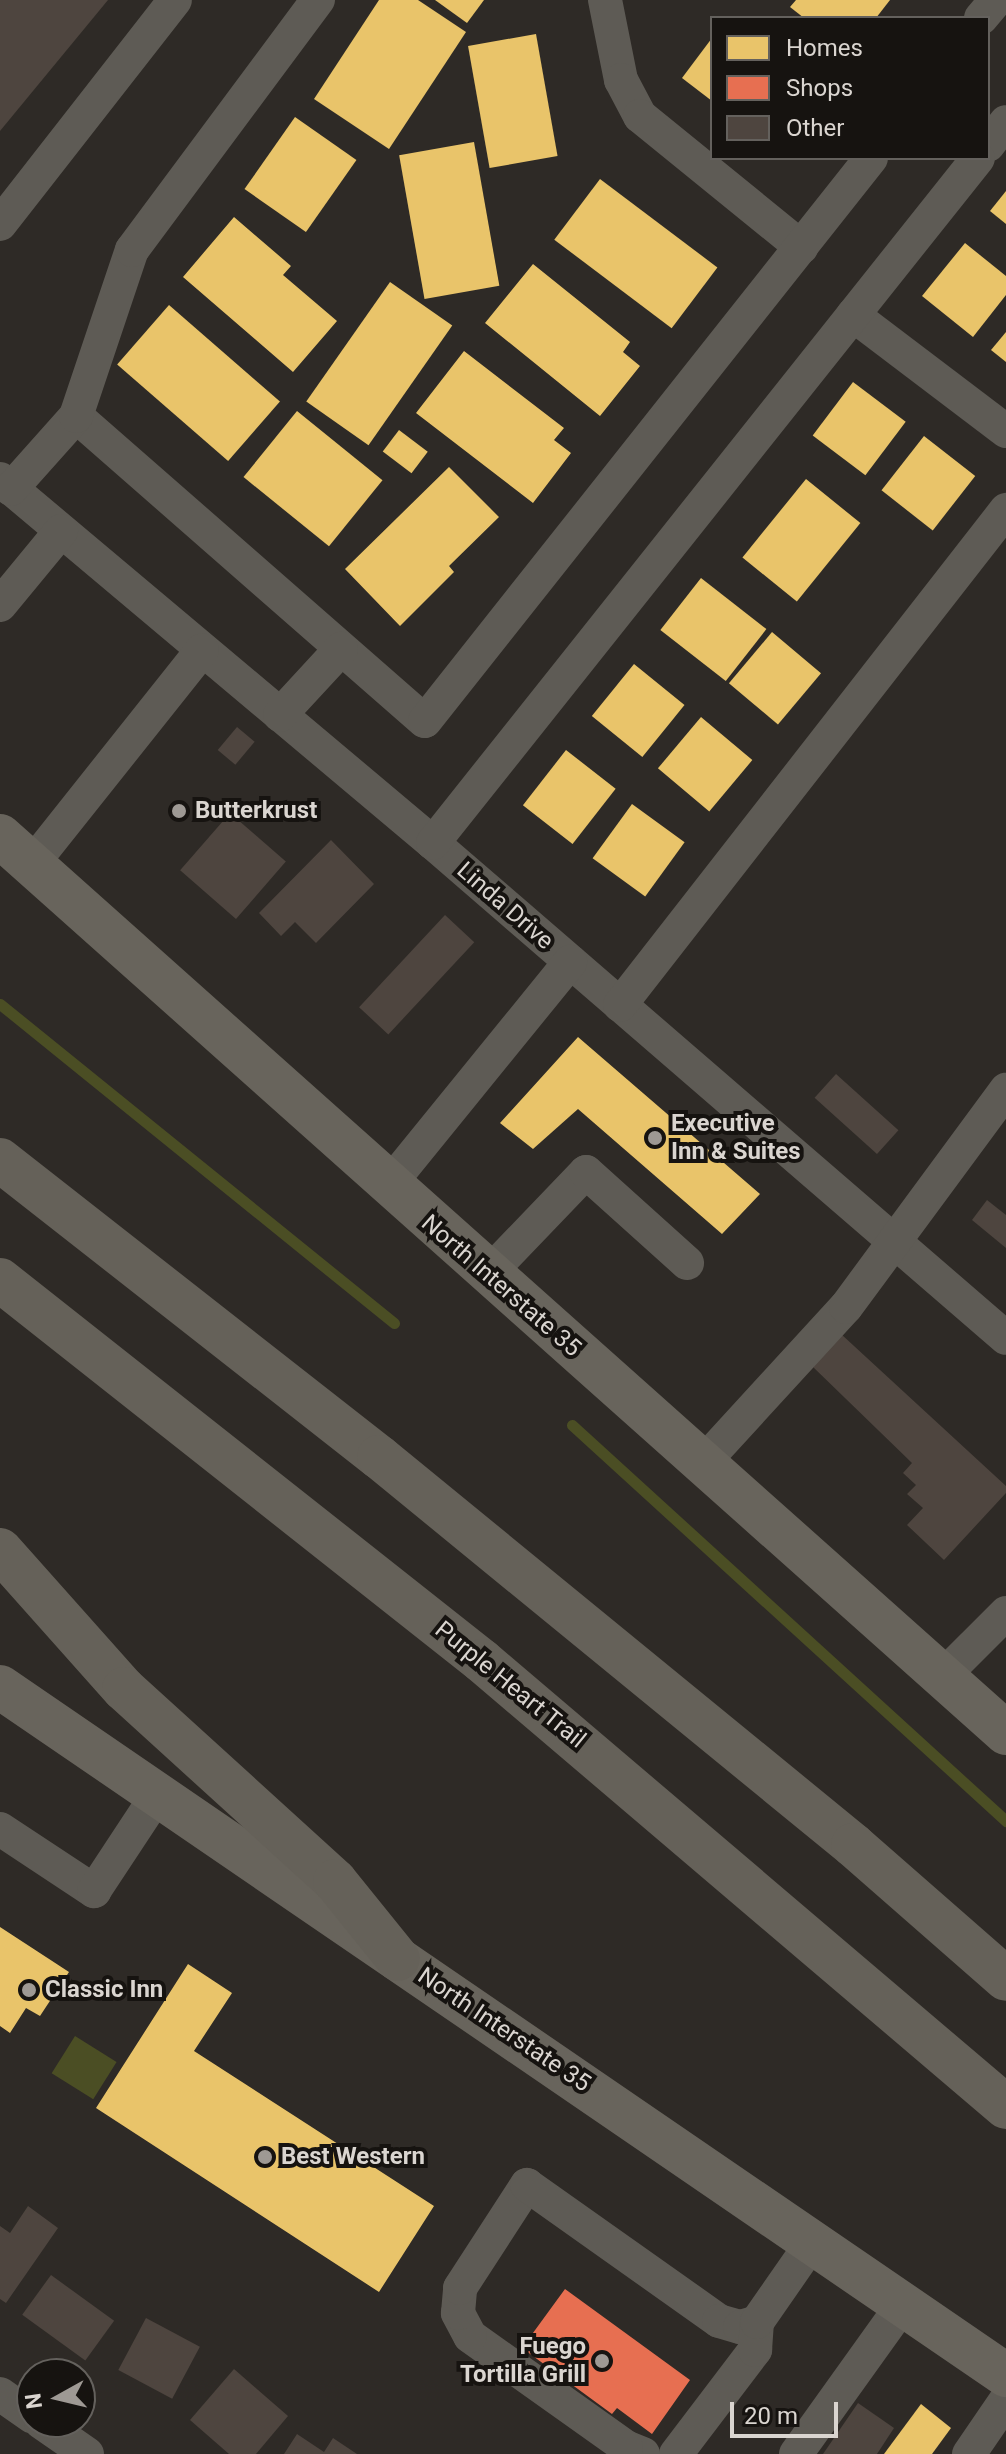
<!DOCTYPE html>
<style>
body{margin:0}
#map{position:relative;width:1006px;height:2454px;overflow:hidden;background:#2e2a26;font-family:Roboto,sans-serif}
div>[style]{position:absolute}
.water>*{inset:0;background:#4b4e24;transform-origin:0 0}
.homes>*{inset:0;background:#e9c46a;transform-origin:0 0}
.shops>*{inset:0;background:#e76f51}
.stream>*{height:11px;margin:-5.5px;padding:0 5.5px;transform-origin:5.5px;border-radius:5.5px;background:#4b4e24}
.building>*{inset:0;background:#4e453f;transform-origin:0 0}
.minor>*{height:34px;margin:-17px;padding:0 17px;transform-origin:17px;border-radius:17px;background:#5e5b55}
.major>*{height:44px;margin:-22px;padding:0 22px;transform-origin:22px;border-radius:22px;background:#68645c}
.highway>*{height:44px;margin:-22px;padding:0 22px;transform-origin:22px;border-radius:22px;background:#656159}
.dots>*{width:22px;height:22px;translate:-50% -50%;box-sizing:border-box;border:4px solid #161310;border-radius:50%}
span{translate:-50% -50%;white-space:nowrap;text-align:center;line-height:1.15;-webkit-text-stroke:8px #161310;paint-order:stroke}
.poi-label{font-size:24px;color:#dad5d0;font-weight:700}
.left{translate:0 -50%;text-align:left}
.right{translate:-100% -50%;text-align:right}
.street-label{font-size:24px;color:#dad5d0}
.legend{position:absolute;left:710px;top:16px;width:280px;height:144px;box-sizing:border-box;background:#161310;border:2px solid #64615d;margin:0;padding:10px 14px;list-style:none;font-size:24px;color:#dad5d0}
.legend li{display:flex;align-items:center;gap:16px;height:40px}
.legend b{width:40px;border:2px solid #64615d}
.north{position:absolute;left:16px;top:2358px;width:80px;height:80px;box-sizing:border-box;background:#161310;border:2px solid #64615d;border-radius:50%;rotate:262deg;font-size:22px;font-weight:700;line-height:32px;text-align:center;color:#dad5d0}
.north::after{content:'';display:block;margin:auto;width:28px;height:36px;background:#9e9994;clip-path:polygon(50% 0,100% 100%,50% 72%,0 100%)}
.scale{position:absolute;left:730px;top:2402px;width:108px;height:36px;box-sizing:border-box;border:4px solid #dad5d0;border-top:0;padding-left:10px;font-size:24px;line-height:28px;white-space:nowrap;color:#dad5d0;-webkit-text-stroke:6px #161310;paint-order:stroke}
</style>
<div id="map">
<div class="water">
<div style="left:75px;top:2036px;width:49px;height:44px;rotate:32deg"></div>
</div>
<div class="homes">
<div style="clip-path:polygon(379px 0,418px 0,466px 32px,389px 149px,314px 99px)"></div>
<div style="clip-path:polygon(435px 0,484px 0,467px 23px)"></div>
<div style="clip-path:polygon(796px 0,890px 0,876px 18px,804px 18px,790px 7px)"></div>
<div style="left:536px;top:34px;width:124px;height:69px;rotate:80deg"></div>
<div style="clip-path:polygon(712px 38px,712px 101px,682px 78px)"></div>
<div style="left:295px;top:117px;width:75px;height:88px;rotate:35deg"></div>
<div style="left:474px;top:142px;width:146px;height:76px;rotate:80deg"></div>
<div style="left:600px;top:179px;width:147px;height:76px;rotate:37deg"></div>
<div style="clip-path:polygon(1006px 191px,1006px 224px,990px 211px)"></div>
<div style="clip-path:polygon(234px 217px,291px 266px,283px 275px,337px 321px,293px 372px,183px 277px)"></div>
<div style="clip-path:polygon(965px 243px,1006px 276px,1006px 295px,973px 337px,922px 296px)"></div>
<div style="clip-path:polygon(533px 264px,630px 342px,623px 352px,640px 366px,600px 416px,485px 323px)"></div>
<div style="left:390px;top:282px;width:76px;height:146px;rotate:35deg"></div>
<div style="left:169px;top:305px;width:147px;height:79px;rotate:41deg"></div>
<div style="clip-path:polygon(1006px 332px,1006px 362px,991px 350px)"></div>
<div style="clip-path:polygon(464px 351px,564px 428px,554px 440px,571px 453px,533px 503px,416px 413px)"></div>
<div style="left:853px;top:382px;width:66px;height:67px;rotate:37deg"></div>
<div style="left:297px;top:411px;width:110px;height:85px;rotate:39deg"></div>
<div style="left:399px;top:430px;width:36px;height:27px;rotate:37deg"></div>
<div style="left:924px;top:436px;width:65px;height:69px;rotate:38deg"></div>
<div style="clip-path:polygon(449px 467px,499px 517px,449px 566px,454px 572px,400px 626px,345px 569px)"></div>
<div style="left:806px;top:479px;width:70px;height:101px;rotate:39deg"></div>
<div style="left:701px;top:578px;width:83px;height:66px;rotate:38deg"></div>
<div style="left:772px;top:632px;width:64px;height:67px;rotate:40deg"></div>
<div style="left:634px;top:664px;width:65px;height:67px;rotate:39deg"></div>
<div style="left:701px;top:717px;width:67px;height:67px;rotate:40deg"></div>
<div style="left:566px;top:750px;width:63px;height:70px;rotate:38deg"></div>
<div style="left:632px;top:804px;width:65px;height:67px;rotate:36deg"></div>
<div style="clip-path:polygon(578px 1037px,760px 1194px,722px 1234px,578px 1109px,533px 1149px,500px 1123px)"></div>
<div style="clip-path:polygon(0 1927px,69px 1972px,40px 2016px,26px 2008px,10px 2033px,0 2026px)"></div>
<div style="clip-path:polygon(188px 1964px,232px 1993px,194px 2051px,434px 2206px,379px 2292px,96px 2108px)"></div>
<div style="clip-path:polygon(921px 2404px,951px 2428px,932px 2454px,884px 2454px)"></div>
</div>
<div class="shops">
<div style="clip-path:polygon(565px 2289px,690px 2380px,652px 2434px,617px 2408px,612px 2414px,522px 2348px)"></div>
</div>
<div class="stream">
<div style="left:0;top:1004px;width:507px;rotate:39deg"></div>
<div style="left:572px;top:1425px;width:588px;rotate:42.38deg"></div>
</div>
<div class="building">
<div style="clip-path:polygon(0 0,108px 0,0 131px)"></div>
<div style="left:237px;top:727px;width:23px;height:30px;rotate:40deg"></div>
<div style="left:230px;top:813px;width:74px;height:76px;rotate:41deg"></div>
<div style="clip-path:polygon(331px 840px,374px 884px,316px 943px,295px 922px,281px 936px,259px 913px)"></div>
<div style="left:445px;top:915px;width:40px;height:126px;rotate:43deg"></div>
<div style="left:836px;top:1074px;width:84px;height:32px;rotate:42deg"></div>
<div style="clip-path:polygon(987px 1200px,1006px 1215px,1006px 1248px,972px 1220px)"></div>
<div style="clip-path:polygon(841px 1334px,1006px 1486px,1006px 1493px,944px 1560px,907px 1525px,923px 1508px,907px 1494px,916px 1485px,903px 1473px,912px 1463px,812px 1366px)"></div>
<div style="clip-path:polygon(28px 2206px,58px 2228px,6px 2303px,0 2299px,0 2226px,10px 2233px)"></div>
<div style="left:51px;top:2275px;width:78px;height:49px;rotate:36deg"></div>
<div style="left:146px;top:2318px;width:61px;height:59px;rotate:28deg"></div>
<div style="clip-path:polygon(234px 2369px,288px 2416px,256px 2454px,229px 2454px,190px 2420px)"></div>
<div style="clip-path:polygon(858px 2403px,894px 2428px,877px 2454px,823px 2454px)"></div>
<div style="clip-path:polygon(297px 2434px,324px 2452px,333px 2438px,357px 2454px,284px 2454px)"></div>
</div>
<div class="minor">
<div style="left:605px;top:0;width:82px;rotate:78.7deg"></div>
<div style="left:621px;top:80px;width:41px;rotate:62.2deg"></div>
<div style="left:640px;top:116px;width:208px;rotate:39.1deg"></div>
<div style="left:981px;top:18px;width:23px;rotate:-50deg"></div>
<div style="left:988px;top:145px;width:29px;rotate:-52deg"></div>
<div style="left:0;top:224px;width:284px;rotate:-52deg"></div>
<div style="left:853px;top:315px;width:192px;rotate:37.2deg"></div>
<div style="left:76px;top:416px;width:463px;rotate:41.2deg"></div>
<div style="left:425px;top:721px;width:718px;rotate:-51.61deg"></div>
<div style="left:0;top:479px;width:566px;rotate:40.05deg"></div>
<div style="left:433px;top:843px;width:757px;rotate:40.82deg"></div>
<div style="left:11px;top:489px;width:98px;rotate:-48.3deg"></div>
<div style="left:76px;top:416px;width:175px;rotate:-71.4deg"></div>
<div style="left:132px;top:250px;width:312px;rotate:-53.4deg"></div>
<div style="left:0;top:605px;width:96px;rotate:-50.5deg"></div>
<div style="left:280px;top:715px;width:90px;rotate:-47.3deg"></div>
<div style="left:433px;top:843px;width:875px;rotate:-51.49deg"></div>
<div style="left:32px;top:864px;width:273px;rotate:-51.5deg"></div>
<div style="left:620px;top:1005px;width:628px;rotate:-52.05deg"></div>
<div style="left:388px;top:1186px;width:289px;rotate:-50.9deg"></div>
<div style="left:489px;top:1273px;width:140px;rotate:-46.2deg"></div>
<div style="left:586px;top:1172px;width:136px;rotate:42deg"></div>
<div style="left:701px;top:1465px;width:214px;rotate:-47.5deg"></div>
<div style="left:846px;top:1307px;width:270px;rotate:-53.6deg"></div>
<div style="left:941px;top:1678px;width:92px;rotate:-45deg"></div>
<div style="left:0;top:1829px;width:113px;rotate:33.4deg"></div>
<div style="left:94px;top:1891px;width:113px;rotate:-56.6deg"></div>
<div style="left:0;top:2394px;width:39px;rotate:35deg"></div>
<div style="left:41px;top:2422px;width:56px;rotate:34.8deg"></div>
<div style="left:643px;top:2454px;width:18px;rotate:-158deg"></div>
<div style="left:626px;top:2447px;width:191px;rotate:-144.6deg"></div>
<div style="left:470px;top:2336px;width:26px;rotate:-118deg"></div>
<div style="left:458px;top:2313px;width:25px;rotate:-85deg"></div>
<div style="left:460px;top:2288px;width:123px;rotate:-57deg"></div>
<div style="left:527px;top:2185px;width:235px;rotate:35.3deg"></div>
<div style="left:719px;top:2321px;width:22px;rotate:16deg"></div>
<div style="left:740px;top:2327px;width:18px;rotate:-16deg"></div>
<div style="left:676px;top:2454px;width:131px;rotate:-52.8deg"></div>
<div style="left:755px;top:2350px;width:28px;rotate:-86deg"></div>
<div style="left:757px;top:2322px;width:100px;rotate:-55.2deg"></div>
<div style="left:796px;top:2454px;width:186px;rotate:-54.4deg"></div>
<div style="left:969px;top:2454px;width:65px;rotate:-55.6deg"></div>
</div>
<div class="major">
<div style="left:0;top:836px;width:1348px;rotate:41.72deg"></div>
<div style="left:0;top:1687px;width:1219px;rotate:34.37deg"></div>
</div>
<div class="highway">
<div style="left:0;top:1160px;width:482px;rotate:38.1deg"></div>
<div style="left:379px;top:1457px;width:613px;rotate:39.3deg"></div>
<div style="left:853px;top:1845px;width:203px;rotate:41.2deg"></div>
<div style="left:0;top:1280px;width:614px;rotate:38.32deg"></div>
<div style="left:482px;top:1661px;width:688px;rotate:40.4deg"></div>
<div style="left:0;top:1550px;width:186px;rotate:48.3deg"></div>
<div style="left:124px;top:1689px;width:285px;rotate:42.3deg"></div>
<div style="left:335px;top:1881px;width:100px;rotate:51.1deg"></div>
</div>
<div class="dots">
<div style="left:179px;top:811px;background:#9e9994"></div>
<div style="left:655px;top:1138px;background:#9e9994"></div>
<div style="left:29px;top:1990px;background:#9e9994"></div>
<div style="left:265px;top:2157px;background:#9e9994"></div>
<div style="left:602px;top:2361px;background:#9e9994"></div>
</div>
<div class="poi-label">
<span class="left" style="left:195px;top:811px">Butterkrust</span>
<span class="left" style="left:671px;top:1138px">Executive<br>Inn &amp; Suites</span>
<span class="left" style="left:45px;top:1990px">Classic Inn</span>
<span class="left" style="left:281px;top:2157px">Best Western</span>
<span class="right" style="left:586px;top:2361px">Fuego<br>Tortilla Grill</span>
</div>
<div class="street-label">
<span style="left:505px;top:906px;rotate:41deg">Linda Drive</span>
<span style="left:501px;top:1286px;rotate:41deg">North Interstate 35</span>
<span style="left:510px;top:1685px;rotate:39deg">Purple Heart Trail</span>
<span style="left:504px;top:2030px;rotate:34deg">North Interstate 35</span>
</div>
<ul class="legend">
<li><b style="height:22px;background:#e9c46a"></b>Homes</li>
<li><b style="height:22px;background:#e76f51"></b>Shops</li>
<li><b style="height:22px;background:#4e453f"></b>Other</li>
</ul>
<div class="north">N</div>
<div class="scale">20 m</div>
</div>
